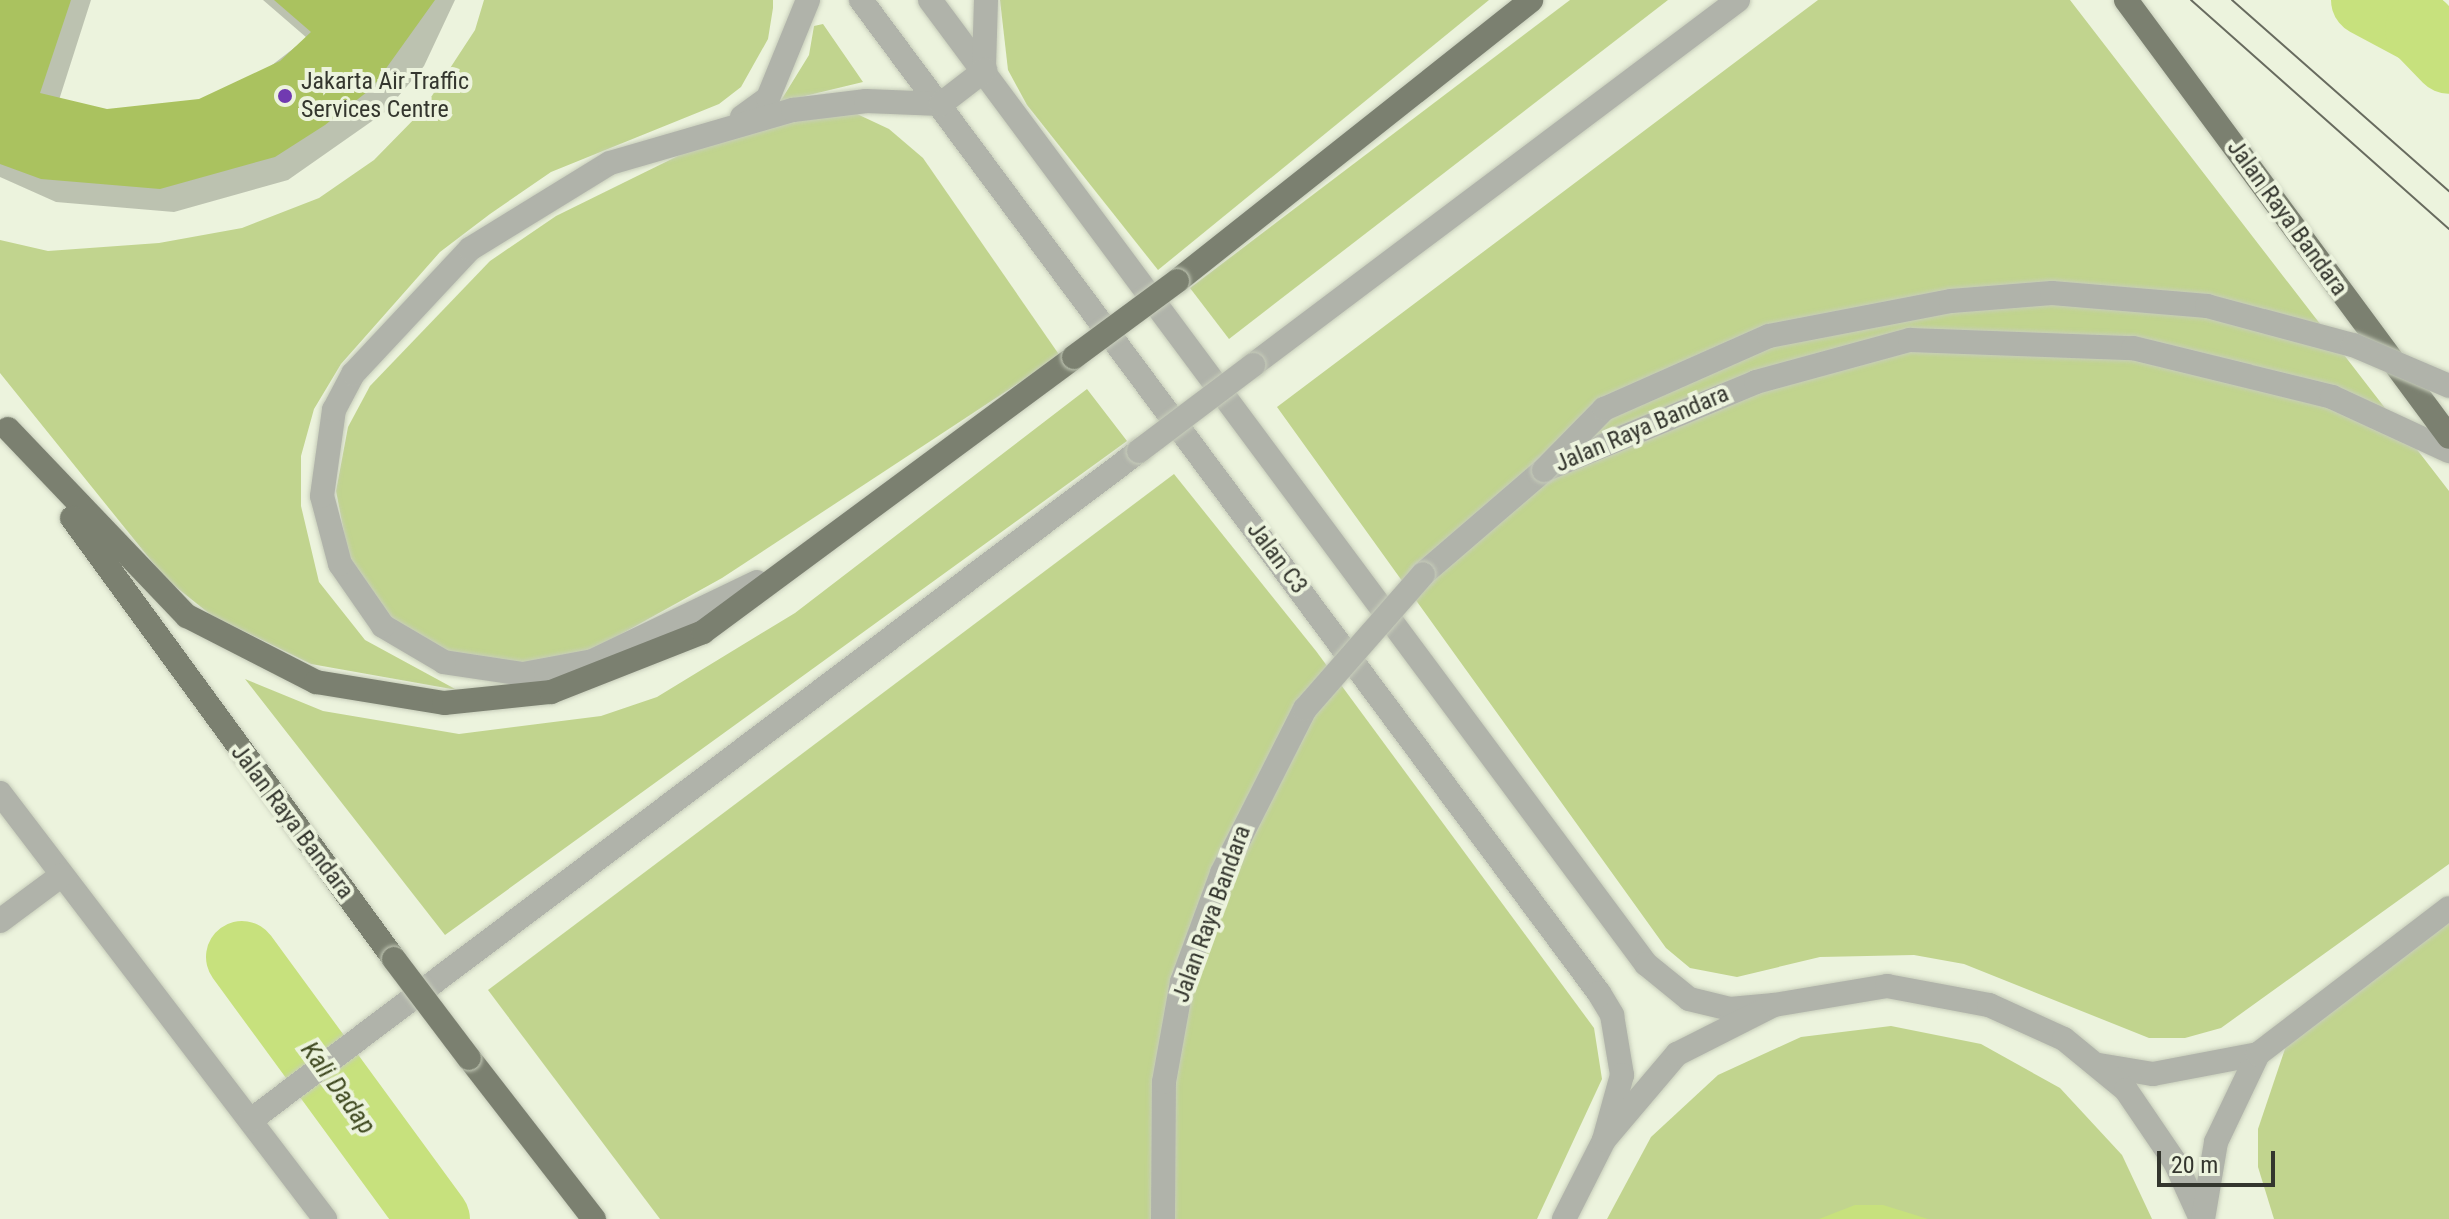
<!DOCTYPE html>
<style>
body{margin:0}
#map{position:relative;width:2449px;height:1219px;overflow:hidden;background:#ecf3dd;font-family:"Roboto Condensed",sans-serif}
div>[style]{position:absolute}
.green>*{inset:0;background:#c1d48e}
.water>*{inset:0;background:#c7e17d}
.shadow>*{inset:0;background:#0003}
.stream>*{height:12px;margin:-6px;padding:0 6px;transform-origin:6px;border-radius:6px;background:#c7e17d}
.river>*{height:72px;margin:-36px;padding:0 36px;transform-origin:36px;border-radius:36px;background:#c7e17d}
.building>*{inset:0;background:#aac25f}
.roads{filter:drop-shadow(0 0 2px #c7cdba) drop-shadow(0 0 2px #c7cdba)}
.minor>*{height:24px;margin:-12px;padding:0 12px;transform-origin:12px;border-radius:12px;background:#b0b3aa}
.major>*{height:24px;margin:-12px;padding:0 12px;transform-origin:12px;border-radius:12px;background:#7b8070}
.tram>*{height:2px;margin:-1px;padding:0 1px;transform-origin:1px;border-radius:1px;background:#686b5f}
.bridges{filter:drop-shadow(0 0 2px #c7cdba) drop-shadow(0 0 2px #c7cdba)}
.minor-bridge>*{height:24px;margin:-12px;padding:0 12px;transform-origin:12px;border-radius:12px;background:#b0b3aa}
.major-bridge>*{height:24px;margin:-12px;padding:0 12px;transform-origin:12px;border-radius:12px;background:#7b8070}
.dots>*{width:22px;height:22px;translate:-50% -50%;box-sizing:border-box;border:4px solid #ecf3dd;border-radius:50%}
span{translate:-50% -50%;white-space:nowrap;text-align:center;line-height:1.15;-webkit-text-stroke:8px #ecf3dd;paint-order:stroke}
.poi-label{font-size:24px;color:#34362e}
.left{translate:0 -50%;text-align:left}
.street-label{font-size:24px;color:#34362e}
.water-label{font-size:26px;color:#3f4920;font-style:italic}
.scale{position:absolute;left:2157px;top:1151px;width:118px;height:36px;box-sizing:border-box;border:4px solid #34362e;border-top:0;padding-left:10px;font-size:24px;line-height:28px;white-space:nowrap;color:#34362e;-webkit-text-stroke:6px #ecf3dd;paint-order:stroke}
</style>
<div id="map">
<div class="green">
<div style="clip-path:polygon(484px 0,773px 0,773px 8px,768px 39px,741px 87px,719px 104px,551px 172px,490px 214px,440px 252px,341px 364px,314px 409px,301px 456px,301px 506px,319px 582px,365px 640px,457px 690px,311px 664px,211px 615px,166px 579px,0 373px,0 240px,48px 251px,159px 243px,242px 228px,319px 198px,374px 160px,422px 111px,475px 30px)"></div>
<div style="clip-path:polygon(1000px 0,1489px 0,1158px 270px,1027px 105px,1008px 70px)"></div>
<div style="clip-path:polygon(1570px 0,1668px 0,1229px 339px,1190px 288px)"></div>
<div style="clip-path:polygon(1818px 0,2070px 0,2449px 491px,2449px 864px,2221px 1028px,2185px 1038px,2149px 1038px,1964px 964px,1914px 955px,1820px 957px,1737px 977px,1690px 968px,1666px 948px,1277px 407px)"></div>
<div style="clip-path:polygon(823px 24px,863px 82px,780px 102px,809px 55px,814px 26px)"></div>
<div style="clip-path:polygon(821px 112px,857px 114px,889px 129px,923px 158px,1060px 356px,722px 578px,587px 653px,535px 664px,451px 657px,395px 622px,373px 601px,348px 553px,336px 491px,348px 427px,370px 386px,490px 261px,556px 216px,690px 150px)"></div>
<div style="clip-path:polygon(1087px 389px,1127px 441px,445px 935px,245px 679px,323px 711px,459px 734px,601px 716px,657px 697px,795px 613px)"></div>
<div style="clip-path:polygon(1174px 474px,1316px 651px,1594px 1028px,1602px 1079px,1537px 1219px,660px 1219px,488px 990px)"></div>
<div style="clip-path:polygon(2449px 921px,2449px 1219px,2274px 1219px,2258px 1167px,2258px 1129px,2289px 1037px)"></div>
<div style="clip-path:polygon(1891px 1026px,1981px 1044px,2060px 1088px,2122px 1155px,2152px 1219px,1607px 1219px,1651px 1137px,1718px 1075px,1801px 1037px)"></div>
</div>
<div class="water">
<div style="clip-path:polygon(1855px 1205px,1883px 1205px,1928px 1219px,1819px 1219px)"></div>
</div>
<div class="shadow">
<div style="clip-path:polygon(0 0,91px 0,59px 100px,107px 111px,200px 101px,245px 86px,307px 38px,263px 0,455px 0,424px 66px,385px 112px,288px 180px,174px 212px,56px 202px,0 177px)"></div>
</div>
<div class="stream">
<div style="left:2416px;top:0;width:29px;rotate:80deg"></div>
</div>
<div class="river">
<div style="left:2367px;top:0;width:61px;rotate:28.2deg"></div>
<div style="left:2421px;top:29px;width:40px;rotate:46deg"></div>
<div style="left:242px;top:957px;width:325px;rotate:53.8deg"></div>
</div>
<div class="building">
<div style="clip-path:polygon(0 0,71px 0,40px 93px,107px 109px,199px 99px,280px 61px,311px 32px,274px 0,435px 0,372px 88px,325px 125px,275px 157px,160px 189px,41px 179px,0 164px)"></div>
</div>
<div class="roads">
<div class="minor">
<div style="left:861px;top:0;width:1237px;rotate:53.38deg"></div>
<div style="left:1599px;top:993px;width:26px;rotate:59deg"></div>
<div style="left:1612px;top:1015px;width:61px;rotate:80.5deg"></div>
<div style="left:1622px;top:1075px;width:67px;rotate:105.5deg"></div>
<div style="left:930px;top:0;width:1201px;rotate:53.4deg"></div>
<div style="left:1646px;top:964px;width:55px;rotate:39.1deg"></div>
<div style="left:1689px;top:999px;width:42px;rotate:13.7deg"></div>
<div style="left:1730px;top:1009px;width:44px;rotate:-5.2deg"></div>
<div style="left:984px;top:67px;width:67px;rotate:-88.3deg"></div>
<div style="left:742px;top:117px;width:32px;rotate:-36deg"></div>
<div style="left:768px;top:98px;width:106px;rotate:-67.8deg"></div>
<div style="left:1253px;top:365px;width:607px;rotate:-36.96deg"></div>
<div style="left:1423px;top:574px;width:160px;rotate:-40.7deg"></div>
<div style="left:1544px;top:470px;width:230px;rotate:-22.5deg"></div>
<div style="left:1756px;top:382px;width:160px;rotate:-15.3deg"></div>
<div style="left:1910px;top:340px;width:223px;rotate:2.1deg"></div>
<div style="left:2133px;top:348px;width:205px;rotate:13.8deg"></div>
<div style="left:2332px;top:397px;width:129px;rotate:24.8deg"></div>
<div style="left:757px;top:582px;width:182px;rotate:154.3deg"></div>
<div style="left:593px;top:661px;width:71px;rotate:169.5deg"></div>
<div style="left:523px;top:674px;width:80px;rotate:-171.4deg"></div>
<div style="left:444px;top:662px;width:71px;rotate:-149.5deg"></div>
<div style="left:383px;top:626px;width:75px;rotate:-124.7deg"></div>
<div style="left:340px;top:564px;width:70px;rotate:-104.8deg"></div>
<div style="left:322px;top:496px;width:87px;rotate:-82.1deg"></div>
<div style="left:334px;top:410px;width:41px;rotate:-62.2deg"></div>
<div style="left:353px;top:374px;width:171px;rotate:-46.9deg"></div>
<div style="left:470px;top:249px;width:164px;rotate:-31.6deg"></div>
<div style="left:610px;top:163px;width:191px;rotate:-16.2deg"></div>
<div style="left:793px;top:110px;width:74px;rotate:-7deg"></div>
<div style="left:866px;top:101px;width:75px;rotate:2.3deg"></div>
<div style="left:941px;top:104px;width:56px;rotate:-37.7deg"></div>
<div style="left:0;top:793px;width:536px;rotate:52.66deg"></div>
<div style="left:0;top:921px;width:77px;rotate:-36.6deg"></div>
<div style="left:2099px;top:1065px;width:55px;rotate:9.5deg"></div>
<div style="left:2153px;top:1074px;width:107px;rotate:-10.8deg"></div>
<div style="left:251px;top:1120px;width:1112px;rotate:-36.99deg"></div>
<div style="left:1564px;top:1219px;width:89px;rotate:-63.1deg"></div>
<div style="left:1604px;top:1140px;width:113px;rotate:-49.7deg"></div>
<div style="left:1677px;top:1054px;width:109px;rotate:-26.8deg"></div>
<div style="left:1774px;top:1005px;width:115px;rotate:-9.5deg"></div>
<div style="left:1887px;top:986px;width:104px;rotate:10.6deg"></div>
<div style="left:1989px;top:1005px;width:82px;rotate:24.4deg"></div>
<div style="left:2064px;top:1039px;width:80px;rotate:39.4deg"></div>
<div style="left:2126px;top:1090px;width:87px;rotate:55.8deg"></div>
<div style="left:2175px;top:1162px;width:63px;rotate:65.5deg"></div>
<div style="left:2203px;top:1219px;width:78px;rotate:-80.4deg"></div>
<div style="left:2216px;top:1142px;width:98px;rotate:-64.5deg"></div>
<div style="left:2258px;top:1054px;width:240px;rotate:-37.4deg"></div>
</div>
<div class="major">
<div style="left:2126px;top:0;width:543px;rotate:53.53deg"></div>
<div style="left:1177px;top:281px;width:452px;rotate:-38.4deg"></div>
<div style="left:8px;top:429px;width:259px;rotate:46.3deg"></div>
<div style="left:187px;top:616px;width:145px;rotate:27.1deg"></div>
<div style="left:316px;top:682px;width:130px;rotate:9.3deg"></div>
<div style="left:444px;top:703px;width:108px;rotate:-5.9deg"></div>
<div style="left:551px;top:692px;width:163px;rotate:-21.5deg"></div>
<div style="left:703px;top:632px;width:462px;rotate:-36.5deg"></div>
<div style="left:72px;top:518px;width:546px;rotate:53.86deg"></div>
<div style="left:469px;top:1058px;width:204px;rotate:52.2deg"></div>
</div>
</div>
<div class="tram">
<div style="left:2191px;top:0;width:345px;rotate:41.6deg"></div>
<div style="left:2232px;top:0;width:289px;rotate:41.4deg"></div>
</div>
<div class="bridges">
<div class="minor-bridge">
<div style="left:1139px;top:451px;width:143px;rotate:-37deg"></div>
<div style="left:1544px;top:470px;width:86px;rotate:-45.5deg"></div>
<div style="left:1604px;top:409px;width:180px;rotate:-23.9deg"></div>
<div style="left:1769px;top:336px;width:185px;rotate:-10.9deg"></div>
<div style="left:1951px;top:301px;width:101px;rotate:-4.5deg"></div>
<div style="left:2052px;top:293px;width:156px;rotate:4.8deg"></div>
<div style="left:2207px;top:306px;width:151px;rotate:15deg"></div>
<div style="left:2353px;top:345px;width:104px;rotate:23.1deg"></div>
<div style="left:1163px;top:1219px;width:137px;rotate:-89.6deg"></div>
<div style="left:1164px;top:1082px;width:102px;rotate:-79.8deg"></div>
<div style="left:1182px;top:982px;width:116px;rotate:-69.8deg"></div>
<div style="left:1222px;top:873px;width:184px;rotate:-63.2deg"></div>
<div style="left:1305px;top:709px;width:179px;rotate:-48.8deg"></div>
</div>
<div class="major-bridge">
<div style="left:1074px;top:357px;width:128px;rotate:-36.4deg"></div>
<div style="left:394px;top:959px;width:124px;rotate:52.9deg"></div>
</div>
</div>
<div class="dots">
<div style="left:285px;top:96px;background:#713ab1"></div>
</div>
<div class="poi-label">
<span class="left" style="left:301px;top:96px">Jakarta Air Traffic<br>Services Centre</span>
</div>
<div class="street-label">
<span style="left:2287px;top:218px;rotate:54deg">Jalan Raya Bandara</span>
<span style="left:1642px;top:429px;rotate:-23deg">Jalan Raya Bandara</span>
<span style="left:1277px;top:558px;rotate:53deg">Jalan C3</span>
<span style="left:292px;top:822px;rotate:53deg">Jalan Raya Bandara</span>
<span style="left:1212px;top:914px;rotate:-70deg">Jalan Raya Bandara</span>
</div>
<div class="water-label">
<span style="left:338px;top:1088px;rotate:54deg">Kali Dadap</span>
</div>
<div class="scale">20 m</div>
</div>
